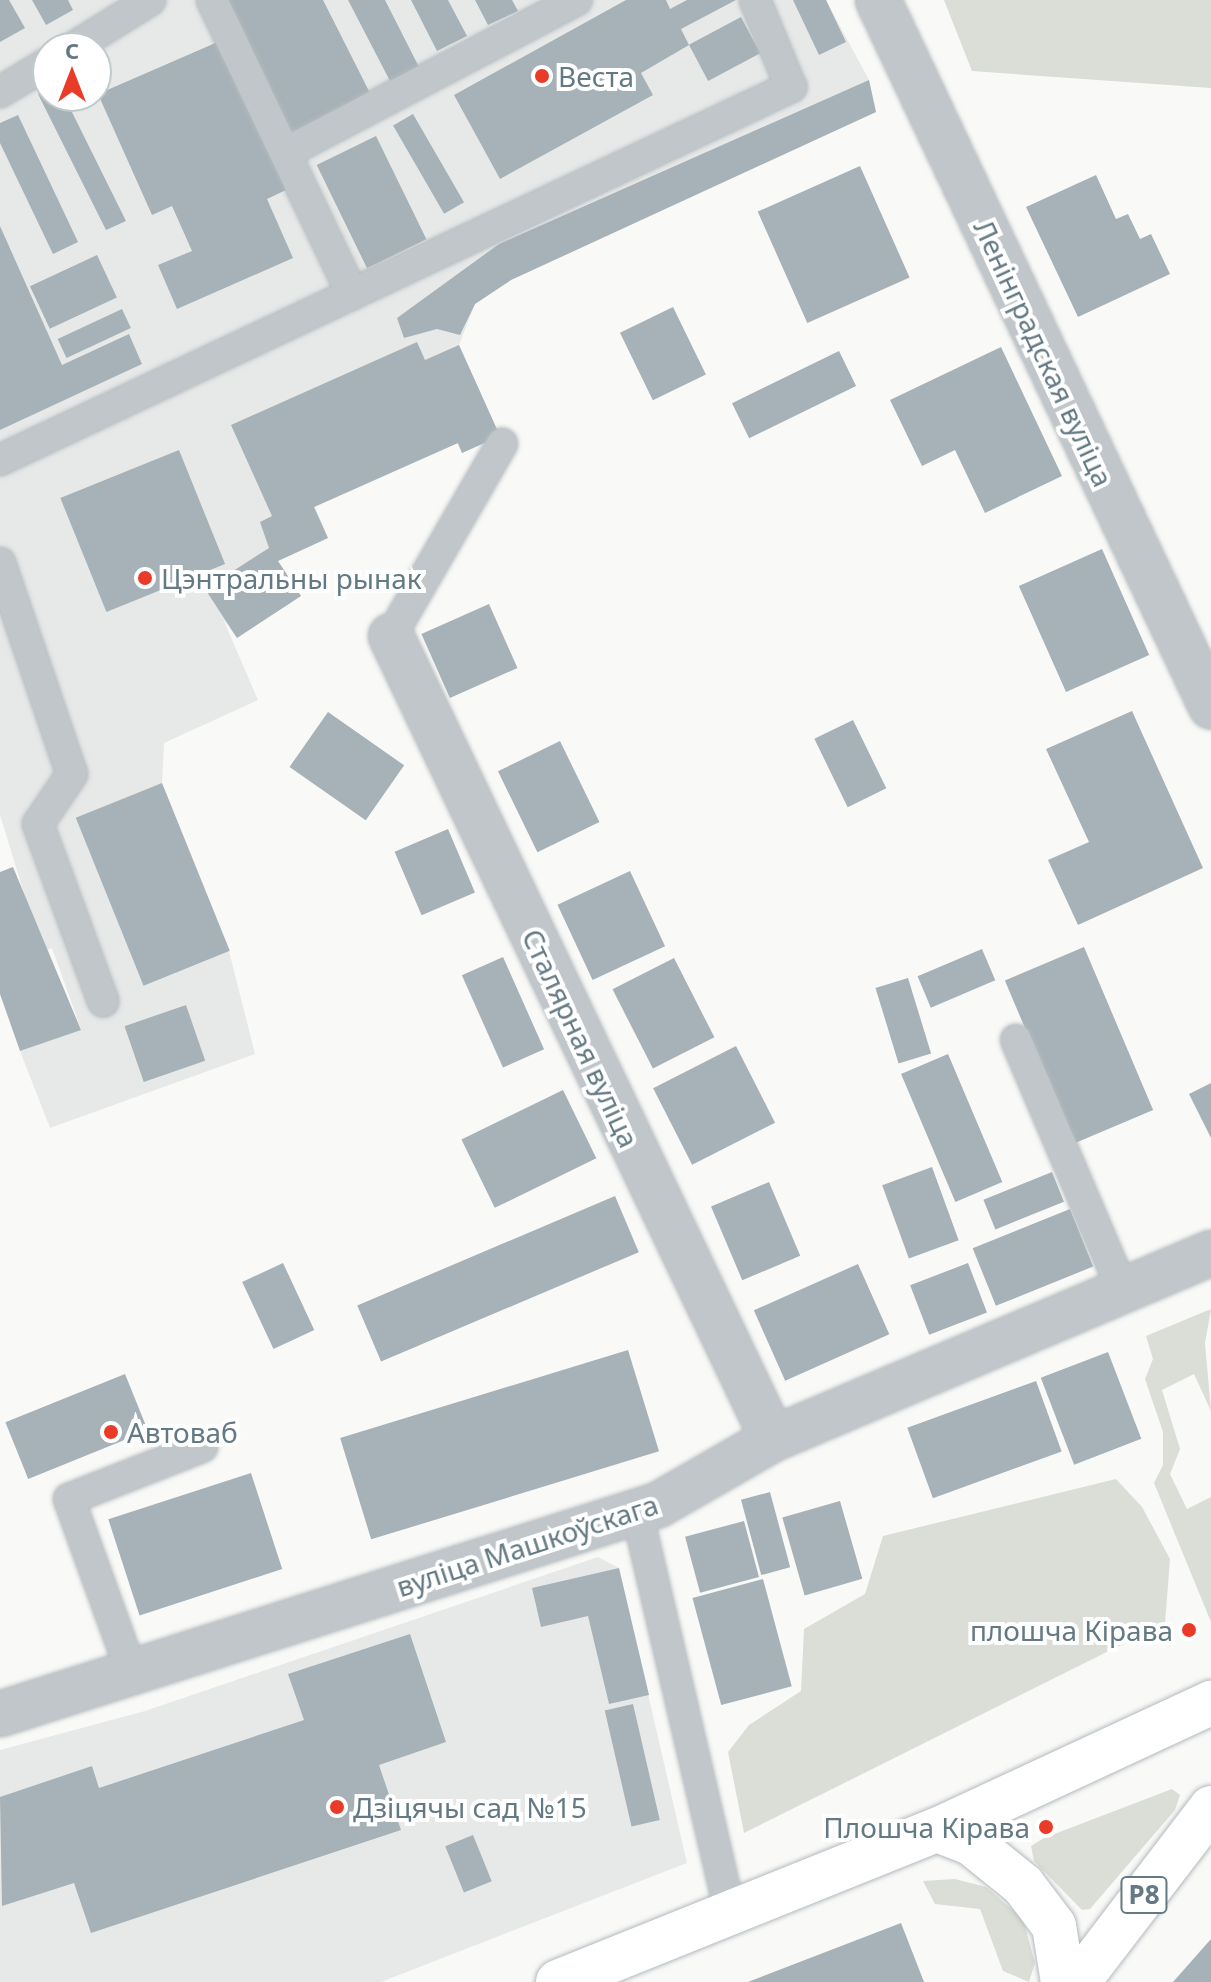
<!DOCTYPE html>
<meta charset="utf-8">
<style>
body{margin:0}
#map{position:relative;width:1211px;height:1982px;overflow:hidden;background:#f9f9f7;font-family:"Noto Sans",sans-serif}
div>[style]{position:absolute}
.built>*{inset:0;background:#e7e9e8}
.green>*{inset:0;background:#daded6}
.building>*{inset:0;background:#a6b2b7;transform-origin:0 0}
.roads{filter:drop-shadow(0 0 2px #b3babe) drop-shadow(0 0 2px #b3babe)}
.lane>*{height:30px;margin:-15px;padding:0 15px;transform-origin:15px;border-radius:15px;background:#c0c6c9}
.street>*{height:44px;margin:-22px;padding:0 22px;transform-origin:22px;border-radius:22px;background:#c0c6c9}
.primary>*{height:44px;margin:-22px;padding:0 22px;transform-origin:22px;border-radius:22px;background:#fff}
.dots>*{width:22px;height:22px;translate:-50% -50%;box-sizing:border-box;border:4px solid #fff;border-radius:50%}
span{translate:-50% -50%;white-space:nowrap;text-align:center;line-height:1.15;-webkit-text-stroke:8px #fff;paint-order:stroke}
.shield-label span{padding:2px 6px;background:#fff;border:2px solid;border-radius:6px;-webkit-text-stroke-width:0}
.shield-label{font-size:26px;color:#637983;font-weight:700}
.poi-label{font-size:28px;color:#637983}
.left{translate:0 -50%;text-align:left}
.right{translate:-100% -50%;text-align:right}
.street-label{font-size:28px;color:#637983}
.north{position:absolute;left:32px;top:32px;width:80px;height:80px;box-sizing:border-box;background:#fff;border:2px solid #c1c9cd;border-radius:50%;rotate:0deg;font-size:22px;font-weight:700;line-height:32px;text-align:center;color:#637983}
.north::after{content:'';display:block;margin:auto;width:28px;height:36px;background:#e93b27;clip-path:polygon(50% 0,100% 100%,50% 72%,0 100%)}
</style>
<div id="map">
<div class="built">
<div style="clip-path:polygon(evenodd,0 0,826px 0,869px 80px,876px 112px,511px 280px,475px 304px,459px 345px,500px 436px,462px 453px,457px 443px,315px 507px,328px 538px,278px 561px,301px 596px,237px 638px,223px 619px,258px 700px,164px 743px,162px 784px,229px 951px,255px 1054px,50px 1128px,20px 1051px,81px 1029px,52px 948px,42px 952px,0 815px,0 0,48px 48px,96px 48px,96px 96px,48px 96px,48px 48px)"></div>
<div style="clip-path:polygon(598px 1557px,619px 1568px,687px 1863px,381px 1982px,0 1982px,0 1750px,145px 1711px)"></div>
</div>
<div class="green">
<div style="clip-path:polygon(944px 0,1211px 0,1211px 88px,972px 71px)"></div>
<div style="clip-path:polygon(1211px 1309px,1205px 1343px,1211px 1411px,1194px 1374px,1162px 1390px,1180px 1449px,1170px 1474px,1187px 1509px,1211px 1497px,1211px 1622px,1154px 1483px,1163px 1465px,1163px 1432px,1145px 1379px,1153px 1359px,1146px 1336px)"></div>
<div style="clip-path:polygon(1116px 1479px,1142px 1507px,1170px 1559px,1165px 1623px,744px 1833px,728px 1752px,749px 1725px,801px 1691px,804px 1629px,865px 1594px,883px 1536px)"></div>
<div style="clip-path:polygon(1172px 1789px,1180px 1795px,1175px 1810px,1090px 1909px,1082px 1910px,1034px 1861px,1031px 1846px,1044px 1838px)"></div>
<div style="clip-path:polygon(955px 1879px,986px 1887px,1023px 1919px,1035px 1963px,1029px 1982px,1003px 1971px,980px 1909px,935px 1904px,923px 1881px)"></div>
</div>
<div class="building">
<div style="clip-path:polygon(0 0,9px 0,25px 28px,0 42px)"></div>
<div style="clip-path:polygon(32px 0,68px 0,73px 10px,46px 25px)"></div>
<div style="clip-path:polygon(224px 0,323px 0,372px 97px,293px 136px)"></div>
<div style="clip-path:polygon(348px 0,385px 0,419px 67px,390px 81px)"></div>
<div style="clip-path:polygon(411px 0,448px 0,467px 36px,437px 51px)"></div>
<div style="clip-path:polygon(475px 0,512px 0,518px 11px,488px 25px)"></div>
<div style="clip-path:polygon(626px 0,666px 0,670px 9px,687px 0,736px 0,681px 29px,689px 45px,641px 73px,653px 95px,500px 179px,454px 95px)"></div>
<div style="clip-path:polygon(793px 0,826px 0,846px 42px,819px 55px)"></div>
<div style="left:741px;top:17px;width:41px;height:59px;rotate:62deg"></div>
<div style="clip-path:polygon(220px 41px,286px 190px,267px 199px,293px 258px,177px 309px,158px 265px,192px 251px,172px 206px,152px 215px,98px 94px)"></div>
<div style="clip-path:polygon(869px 80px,876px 112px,511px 280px,475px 304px,460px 335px,437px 329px,404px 338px,397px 318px,499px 244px)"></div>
<div style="clip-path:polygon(48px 90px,48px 96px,64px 96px,126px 221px,106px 230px,38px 94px)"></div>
<div style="left:413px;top:114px;width:102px;height:23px;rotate:60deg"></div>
<div style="clip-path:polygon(18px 115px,78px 242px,53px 254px,0 143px,0 123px)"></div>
<div style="left:376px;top:136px;width:115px;height:66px;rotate:64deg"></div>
<div style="left:860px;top:166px;width:122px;height:112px;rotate:66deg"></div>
<div style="clip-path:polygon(1096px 175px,1116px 219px,1128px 214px,1140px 239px,1151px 234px,1170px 274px,1078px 317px,1026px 207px)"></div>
<div style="clip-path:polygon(0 226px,62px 365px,129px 334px,142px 364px,0 430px)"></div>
<div style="left:97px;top:255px;width:47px;height:74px;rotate:65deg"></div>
<div style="left:673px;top:307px;width:75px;height:59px;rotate:64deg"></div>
<div style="left:122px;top:309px;width:21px;height:71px;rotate:65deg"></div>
<div style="clip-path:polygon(417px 342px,425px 360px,459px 345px,500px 436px,462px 453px,458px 443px,314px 507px,328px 538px,278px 561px,301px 596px,237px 638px,205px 589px,269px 548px,260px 522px,272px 516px,231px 425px)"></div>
<div style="clip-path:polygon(1001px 347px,1062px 476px,985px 513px,955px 450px,922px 466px,890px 400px)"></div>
<div style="left:839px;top:351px;width:39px;height:119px;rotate:64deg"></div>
<div style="left:179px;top:450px;width:123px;height:128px;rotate:68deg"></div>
<div style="left:1102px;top:549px;width:116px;height:91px;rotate:66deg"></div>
<div style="left:489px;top:604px;width:70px;height:74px;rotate:66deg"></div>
<div style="clip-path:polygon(1132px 711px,1203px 868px,1078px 925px,1048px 860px,1089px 842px,1046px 749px)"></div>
<div style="left:328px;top:712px;width:93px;height:67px;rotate:35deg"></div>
<div style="left:853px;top:720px;width:76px;height:43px;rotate:64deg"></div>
<div style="left:560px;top:741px;width:90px;height:69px;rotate:64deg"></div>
<div style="left:162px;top:783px;width:181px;height:93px;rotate:68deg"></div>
<div style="left:448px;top:829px;width:69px;height:58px;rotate:67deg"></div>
<div style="clip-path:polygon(13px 867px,81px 1030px,20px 1051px,0 994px,0 872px)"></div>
<div style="left:630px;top:871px;width:83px;height:80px;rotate:65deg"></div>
<div style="left:1084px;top:947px;width:177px;height:86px;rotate:67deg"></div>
<div style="left:982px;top:949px;width:34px;height:70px;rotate:67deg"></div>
<div style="left:503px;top:957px;width:101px;height:45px;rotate:66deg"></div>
<div style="left:674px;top:958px;width:89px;height:69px;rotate:63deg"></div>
<div style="left:908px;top:978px;width:79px;height:34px;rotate:73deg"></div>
<div style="left:186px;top:1005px;width:59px;height:65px;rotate:71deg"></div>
<div style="left:736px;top:1046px;width:86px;height:93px;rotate:63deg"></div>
<div style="left:948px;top:1054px;width:139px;height:51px;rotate:67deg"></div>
<div style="clip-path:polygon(1211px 1083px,1211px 1138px,1189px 1094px)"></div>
<div style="left:563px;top:1090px;width:76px;height:113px;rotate:64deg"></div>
<div style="left:932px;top:1167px;width:78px;height:53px;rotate:70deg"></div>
<div style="left:1052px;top:1172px;width:32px;height:74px;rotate:68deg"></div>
<div style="left:769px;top:1182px;width:80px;height:63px;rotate:67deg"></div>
<div style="left:615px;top:1196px;width:61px;height:280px;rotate:67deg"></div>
<div style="left:1070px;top:1209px;width:62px;height:105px;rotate:68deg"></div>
<div style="left:283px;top:1263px;width:74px;height:45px;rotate:65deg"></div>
<div style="left:968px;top:1263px;width:53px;height:62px;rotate:69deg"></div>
<div style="left:858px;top:1264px;width:77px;height:114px;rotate:66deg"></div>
<div style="left:628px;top:1350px;width:106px;height:301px;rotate:73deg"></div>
<div style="left:1108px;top:1352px;width:93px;height:72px;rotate:69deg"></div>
<div style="left:125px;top:1374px;width:61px;height:129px;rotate:68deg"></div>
<div style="left:1036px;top:1381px;width:75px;height:137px;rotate:70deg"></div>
<div style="left:251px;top:1473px;width:101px;height:150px;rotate:72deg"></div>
<div style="left:770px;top:1492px;width:78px;height:30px;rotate:75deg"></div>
<div style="left:840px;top:1501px;width:81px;height:60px;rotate:74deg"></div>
<div style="left:744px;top:1521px;width:58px;height:61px;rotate:75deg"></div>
<div style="clip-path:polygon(619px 1568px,649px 1695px,609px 1704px,588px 1616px,541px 1627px,532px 1588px)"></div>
<div style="left:763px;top:1579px;width:111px;height:73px;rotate:75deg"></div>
<div style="clip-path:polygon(410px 1634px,446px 1742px,379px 1765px,401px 1830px,91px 1933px,74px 1883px,2px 1906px,0 1797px,92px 1766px,99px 1788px,304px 1720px,288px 1674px)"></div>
<div style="left:633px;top:1704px;width:119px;height:29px;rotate:77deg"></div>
<div style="left:473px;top:1835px;width:50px;height:30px;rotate:68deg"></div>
<div style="clip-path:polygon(901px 1923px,924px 1982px,748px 1982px)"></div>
<div style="clip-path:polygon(1211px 1939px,1211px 1982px,1173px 1982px)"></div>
</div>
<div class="roads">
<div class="lane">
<div style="left:212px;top:0;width:326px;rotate:64.5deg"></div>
<div style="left:73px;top:48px;width:91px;rotate:-31.9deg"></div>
<div style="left:0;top:92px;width:56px;rotate:-31.1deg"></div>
<div style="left:287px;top:152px;width:327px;rotate:-27.7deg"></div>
<div style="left:0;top:460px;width:875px;rotate:-25.25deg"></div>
<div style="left:791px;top:87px;width:94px;rotate:-112.5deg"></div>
<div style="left:0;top:563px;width:223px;rotate:71.2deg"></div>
<div style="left:72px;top:774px;width:60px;rotate:124.2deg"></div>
<div style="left:38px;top:824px;width:189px;rotate:69.8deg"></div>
<div style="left:391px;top:636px;width:222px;rotate:-60deg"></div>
<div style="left:1016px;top:1040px;width:275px;rotate:66.9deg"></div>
<div style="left:637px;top:1512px;width:415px;rotate:76.9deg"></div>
<div style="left:132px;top:1673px;width:185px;rotate:-109.9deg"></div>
<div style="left:69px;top:1499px;width:143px;rotate:-21.4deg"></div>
</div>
<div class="street">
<div style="left:878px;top:0;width:781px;rotate:64.75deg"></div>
<div style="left:391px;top:636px;width:889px;rotate:64.56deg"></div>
<div style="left:0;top:1714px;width:690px;rotate:-17.62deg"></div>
<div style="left:658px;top:1505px;width:133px;rotate:-29.9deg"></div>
<div style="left:773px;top:1439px;width:476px;rotate:-23deg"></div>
</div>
<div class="primary">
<div style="left:937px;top:1830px;width:36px;rotate:21deg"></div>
<div style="left:971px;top:1843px;width:67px;rotate:38.9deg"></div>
<div style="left:1023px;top:1885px;width:51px;rotate:52.9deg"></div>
<div style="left:1054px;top:1926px;width:57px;rotate:80.9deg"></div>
<div style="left:558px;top:1982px;width:408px;rotate:-21.9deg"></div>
<div style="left:937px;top:1830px;width:302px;rotate:-24.9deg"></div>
<div style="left:1078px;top:1982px;width:219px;rotate:-52.6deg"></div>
</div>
</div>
<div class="dots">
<div style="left:542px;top:76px;background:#e93b27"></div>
<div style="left:145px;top:578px;background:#e93b27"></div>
<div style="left:111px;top:1432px;background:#e93b27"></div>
<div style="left:1189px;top:1630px;background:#e93b27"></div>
<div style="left:337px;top:1807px;background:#e93b27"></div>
<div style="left:1046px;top:1827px;background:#e93b27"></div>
</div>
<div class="shield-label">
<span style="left:1144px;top:1895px">Р8</span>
</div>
<div class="poi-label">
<span class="left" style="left:558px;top:76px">Веста</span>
<span class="left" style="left:161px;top:578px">Цэнтральны рынак</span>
<span class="left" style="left:127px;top:1432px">Автоваб</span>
<span class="right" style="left:1173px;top:1630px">плошча Кірава</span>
<span class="left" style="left:353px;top:1807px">Дзіцячы сад №15</span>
<span class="right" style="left:1030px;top:1827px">Плошча Кірава</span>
</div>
<div class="street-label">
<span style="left:1044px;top:353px;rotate:65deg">Ленінградская вуліца</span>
<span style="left:581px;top:1038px;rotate:65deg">Сталярная вуліца</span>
<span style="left:527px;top:1545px;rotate:-18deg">вуліца Машкоўскага</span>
</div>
<div class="north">С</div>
</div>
